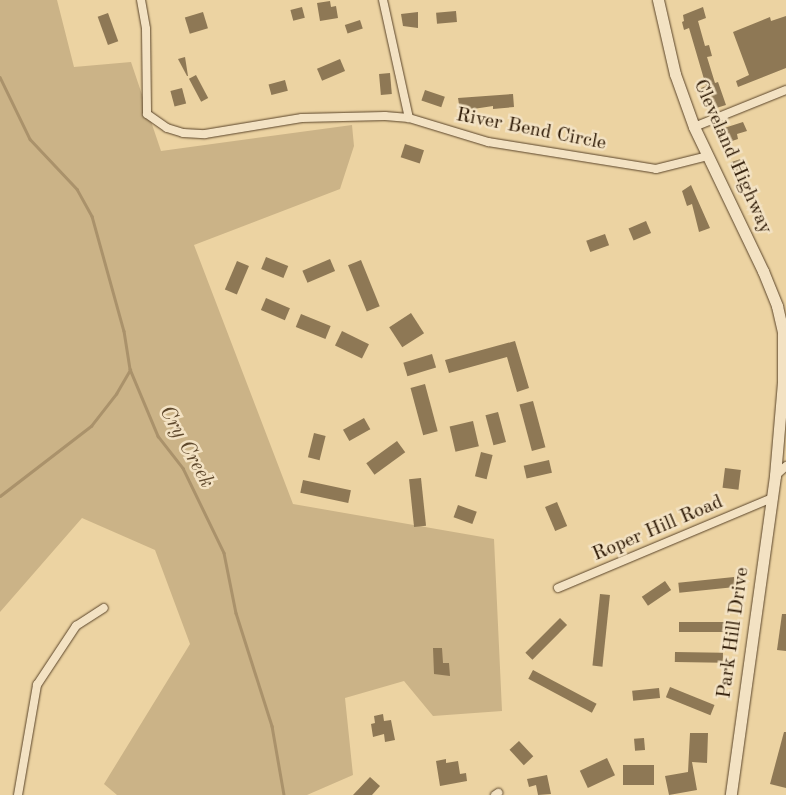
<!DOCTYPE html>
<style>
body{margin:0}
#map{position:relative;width:786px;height:795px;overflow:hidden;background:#ecd3a2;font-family:"Old Standard TT",serif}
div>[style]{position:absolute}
.green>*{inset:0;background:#cbb387}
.stream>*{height:2.5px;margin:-1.25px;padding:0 1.25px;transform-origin:1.25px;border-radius:1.25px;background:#aa926b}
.building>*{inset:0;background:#8e7855;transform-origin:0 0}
.roads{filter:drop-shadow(0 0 1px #5a4429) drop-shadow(0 0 1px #5a4429)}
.street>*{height:8px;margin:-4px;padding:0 4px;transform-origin:4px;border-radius:4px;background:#f3e2c3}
.secondary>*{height:11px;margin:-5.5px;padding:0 5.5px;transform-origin:5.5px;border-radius:5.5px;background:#f3e2c3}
span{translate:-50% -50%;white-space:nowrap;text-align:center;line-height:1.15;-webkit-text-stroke:5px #f3e2c3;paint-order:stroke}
.street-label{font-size:20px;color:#291501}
.water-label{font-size:21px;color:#5d472b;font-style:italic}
</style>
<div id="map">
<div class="green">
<div style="clip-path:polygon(0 0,57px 0,74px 67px,131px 62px,161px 151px,352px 125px,354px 146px,340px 189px,194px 245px,293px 504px,494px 539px,502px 711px,433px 716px,404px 681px,345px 698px,353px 775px,307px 795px,117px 795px,104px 784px,190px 644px,155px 550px,82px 518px,0 612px)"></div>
</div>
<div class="stream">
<div style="left:0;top:77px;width:69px;rotate:64.2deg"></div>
<div style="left:30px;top:139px;width:69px;rotate:46.8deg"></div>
<div style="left:77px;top:189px;width:31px;rotate:61deg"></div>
<div style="left:92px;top:216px;width:119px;rotate:74.5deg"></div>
<div style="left:124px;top:331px;width:38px;rotate:81deg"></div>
<div style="left:130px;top:369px;width:73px;rotate:67.3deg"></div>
<div style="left:158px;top:436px;width:41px;rotate:52deg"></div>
<div style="left:183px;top:468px;width:94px;rotate:64.2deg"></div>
<div style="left:224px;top:553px;width:61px;rotate:78.7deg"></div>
<div style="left:236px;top:613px;width:119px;rotate:72.3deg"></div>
<div style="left:272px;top:726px;width:70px;rotate:80.1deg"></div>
<div style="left:0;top:496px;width:115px;rotate:-37.6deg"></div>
<div style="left:91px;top:426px;width:41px;rotate:-52deg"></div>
<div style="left:116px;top:394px;width:28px;rotate:-60deg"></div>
</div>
<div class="building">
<div style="clip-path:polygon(330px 1px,331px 7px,336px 6px,338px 18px,320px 21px,317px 3px)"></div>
<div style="left:302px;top:7px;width:11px;height:12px;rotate:75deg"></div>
<div style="clip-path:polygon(703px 7px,706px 18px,698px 21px,705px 46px,709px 45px,712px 56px,707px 57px,715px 83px,718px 82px,726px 105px,713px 109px,712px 103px,707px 105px,701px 88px,706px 86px,689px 28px,684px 30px,682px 22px,684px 21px,683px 15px)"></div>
<div style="left:456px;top:11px;width:11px;height:20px;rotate:85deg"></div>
<div style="left:203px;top:12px;width:17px;height:19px;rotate:73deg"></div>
<div style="clip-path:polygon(418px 12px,418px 28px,403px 26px,401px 14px)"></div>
<div style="left:108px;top:13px;width:30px;height:11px;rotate:70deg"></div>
<div style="clip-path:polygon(786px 16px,786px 68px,738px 87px,736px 81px,749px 75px,733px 32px,770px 17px,771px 21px)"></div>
<div style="left:360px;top:20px;width:9px;height:16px;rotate:72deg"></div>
<div style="clip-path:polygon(185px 57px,188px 76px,187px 76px,178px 59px)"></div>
<div style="left:340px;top:59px;width:13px;height:25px;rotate:67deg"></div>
<div style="left:390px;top:73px;width:21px;height:11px;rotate:85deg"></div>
<div style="left:196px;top:75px;width:26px;height:8px;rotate:62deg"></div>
<div style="left:285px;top:80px;width:11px;height:17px;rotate:75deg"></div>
<div style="left:182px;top:88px;width:16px;height:12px;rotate:75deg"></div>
<div style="left:425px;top:90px;width:21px;height:11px;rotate:19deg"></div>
<div style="clip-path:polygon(513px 94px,514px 107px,493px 109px,493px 106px,460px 111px,458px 98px)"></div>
<div style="clip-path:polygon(743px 122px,747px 131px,737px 134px,738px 139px,726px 143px,721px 129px)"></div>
<div style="left:405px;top:144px;width:20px;height:14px;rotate:18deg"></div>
<div style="left:744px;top:158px;width:13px;height:14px;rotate:72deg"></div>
<div style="clip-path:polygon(691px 185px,710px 228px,699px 232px,692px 204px,687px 206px,682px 191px)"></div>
<div style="left:646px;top:221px;width:13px;height:19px;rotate:67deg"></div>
<div style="left:605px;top:234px;width:12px;height:20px;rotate:70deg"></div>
<div style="left:266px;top:257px;width:24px;height:13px;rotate:22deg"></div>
<div style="left:330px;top:259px;width:13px;height:30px;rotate:67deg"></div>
<div style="left:361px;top:260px;width:50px;height:14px;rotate:68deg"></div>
<div style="left:237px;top:261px;width:13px;height:31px;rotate:23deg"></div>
<div style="left:266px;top:298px;width:26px;height:13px;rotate:23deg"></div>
<div style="left:411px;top:313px;width:24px;height:26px;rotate:57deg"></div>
<div style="left:301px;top:314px;width:32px;height:14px;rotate:22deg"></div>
<div style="left:342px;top:331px;width:30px;height:16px;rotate:26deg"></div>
<div style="clip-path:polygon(515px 341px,529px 388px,517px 392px,507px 357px,449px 373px,445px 360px)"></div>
<div style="left:432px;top:354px;width:14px;height:30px;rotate:73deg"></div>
<div style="left:425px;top:384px;width:49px;height:15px;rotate:75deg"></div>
<div style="left:533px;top:401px;width:48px;height:14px;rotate:75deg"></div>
<div style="left:498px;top:412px;width:31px;height:13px;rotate:75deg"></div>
<div style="left:364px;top:418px;width:13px;height:24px;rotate:61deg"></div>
<div style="left:473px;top:421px;width:26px;height:24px;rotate:77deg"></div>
<div style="left:314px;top:433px;width:12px;height:25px;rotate:14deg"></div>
<div style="left:397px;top:441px;width:14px;height:38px;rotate:54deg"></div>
<div style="left:481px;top:452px;width:12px;height:25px;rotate:14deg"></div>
<div style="left:549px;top:460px;width:13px;height:26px;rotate:77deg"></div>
<div style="left:725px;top:468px;width:16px;height:20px;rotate:7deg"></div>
<div style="left:421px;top:478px;width:48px;height:12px;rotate:84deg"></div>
<div style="left:303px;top:480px;width:49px;height:13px;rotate:12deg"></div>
<div style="left:557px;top:502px;width:26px;height:13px;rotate:67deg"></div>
<div style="left:458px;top:505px;width:20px;height:13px;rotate:20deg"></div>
<div style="left:734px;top:577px;width:10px;height:56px;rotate:84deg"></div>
<div style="left:665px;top:581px;width:11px;height:28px;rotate:56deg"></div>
<div style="left:600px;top:594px;width:10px;height:72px;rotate:6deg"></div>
<div style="clip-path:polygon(782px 614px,786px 614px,786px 651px,777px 650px)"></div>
<div style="left:560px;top:618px;width:10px;height:49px;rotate:45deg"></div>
<div style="left:679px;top:622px;width:49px;height:10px"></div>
<div style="clip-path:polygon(433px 648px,442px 648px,443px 663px,449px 663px,450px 676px,434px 674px)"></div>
<div style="left:675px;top:652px;width:48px;height:10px;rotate:1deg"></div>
<div style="left:533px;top:670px;width:72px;height:10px;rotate:28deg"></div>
<div style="left:670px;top:687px;width:48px;height:11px;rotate:22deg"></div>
<div style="left:659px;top:688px;width:10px;height:27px;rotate:84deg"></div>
<div style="clip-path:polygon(383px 714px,384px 721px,391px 720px,395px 740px,385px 742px,384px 734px,373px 737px,371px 724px,375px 723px,374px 716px)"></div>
<div style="clip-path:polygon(784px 732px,786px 732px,786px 788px,770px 784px)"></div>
<div style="clip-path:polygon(690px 733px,708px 733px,707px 763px,692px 762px,697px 790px,669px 795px,665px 776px,688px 772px)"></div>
<div style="left:644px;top:738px;width:12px;height:10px;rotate:85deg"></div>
<div style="left:519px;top:741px;width:21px;height:13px;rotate:47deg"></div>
<div style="left:607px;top:758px;width:19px;height:30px;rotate:65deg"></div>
<div style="clip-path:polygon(446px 759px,446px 763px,458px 761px,460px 774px,466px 773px,467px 781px,440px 786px,436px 761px)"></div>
<div style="left:654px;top:765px;width:20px;height:31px;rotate:90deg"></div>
<div style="clip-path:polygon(547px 775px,551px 794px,538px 795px,536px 785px,529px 787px,527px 779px)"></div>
<div style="clip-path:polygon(370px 777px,380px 786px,372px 795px,353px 795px)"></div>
</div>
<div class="roads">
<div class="street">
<div style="left:141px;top:0;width:29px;rotate:80deg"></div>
<div style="left:146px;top:29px;width:85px;rotate:89.3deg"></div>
<div style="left:147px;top:114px;width:24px;rotate:35deg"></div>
<div style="left:167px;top:128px;width:17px;rotate:17deg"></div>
<div style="left:183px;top:133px;width:22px;rotate:3deg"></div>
<div style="left:205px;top:134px;width:98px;rotate:-9.4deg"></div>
<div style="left:302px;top:118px;width:83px;rotate:-1.4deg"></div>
<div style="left:385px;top:116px;width:24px;rotate:5deg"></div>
<div style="left:409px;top:118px;width:83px;rotate:16.9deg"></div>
<div style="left:488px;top:142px;width:170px;rotate:9.1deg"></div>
<div style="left:656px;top:169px;width:54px;rotate:-14deg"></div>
<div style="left:383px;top:0;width:121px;rotate:77.6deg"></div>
<div style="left:694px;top:127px;width:99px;rotate:-21.9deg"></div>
<div style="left:775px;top:476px;width:15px;rotate:-42deg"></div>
<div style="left:558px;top:588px;width:230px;rotate:-22.8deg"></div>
<div style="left:18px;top:795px;width:112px;rotate:-80.2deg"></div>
<div style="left:37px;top:685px;width:71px;rotate:-56.5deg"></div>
<div style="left:76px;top:626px;width:33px;rotate:-33deg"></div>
<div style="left:495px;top:795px;width:4px;rotate:-34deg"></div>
</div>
<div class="secondary">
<div style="left:658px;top:0;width:76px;rotate:77.1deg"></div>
<div style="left:675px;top:74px;width:56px;rotate:70.3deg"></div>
<div style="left:694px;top:127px;width:160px;rotate:64.4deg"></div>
<div style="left:763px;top:271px;width:38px;rotate:68deg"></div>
<div style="left:777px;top:306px;width:26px;rotate:77deg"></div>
<div style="left:783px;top:331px;width:51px;rotate:90deg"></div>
<div style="left:783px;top:382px;width:94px;rotate:94.9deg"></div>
<div style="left:775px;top:476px;width:322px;rotate:97.9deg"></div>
</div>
</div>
<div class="street-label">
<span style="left:531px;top:130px;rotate:11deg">River Bend Circle</span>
<span style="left:732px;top:157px;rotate:66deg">Cleveland Highway</span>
<span style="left:658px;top:529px;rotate:-23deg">Roper Hill Road</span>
<span style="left:734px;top:633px;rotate:-82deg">Park Hill Drive</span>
</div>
<div class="water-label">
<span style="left:186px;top:447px;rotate:61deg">Cry Creek</span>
</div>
</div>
